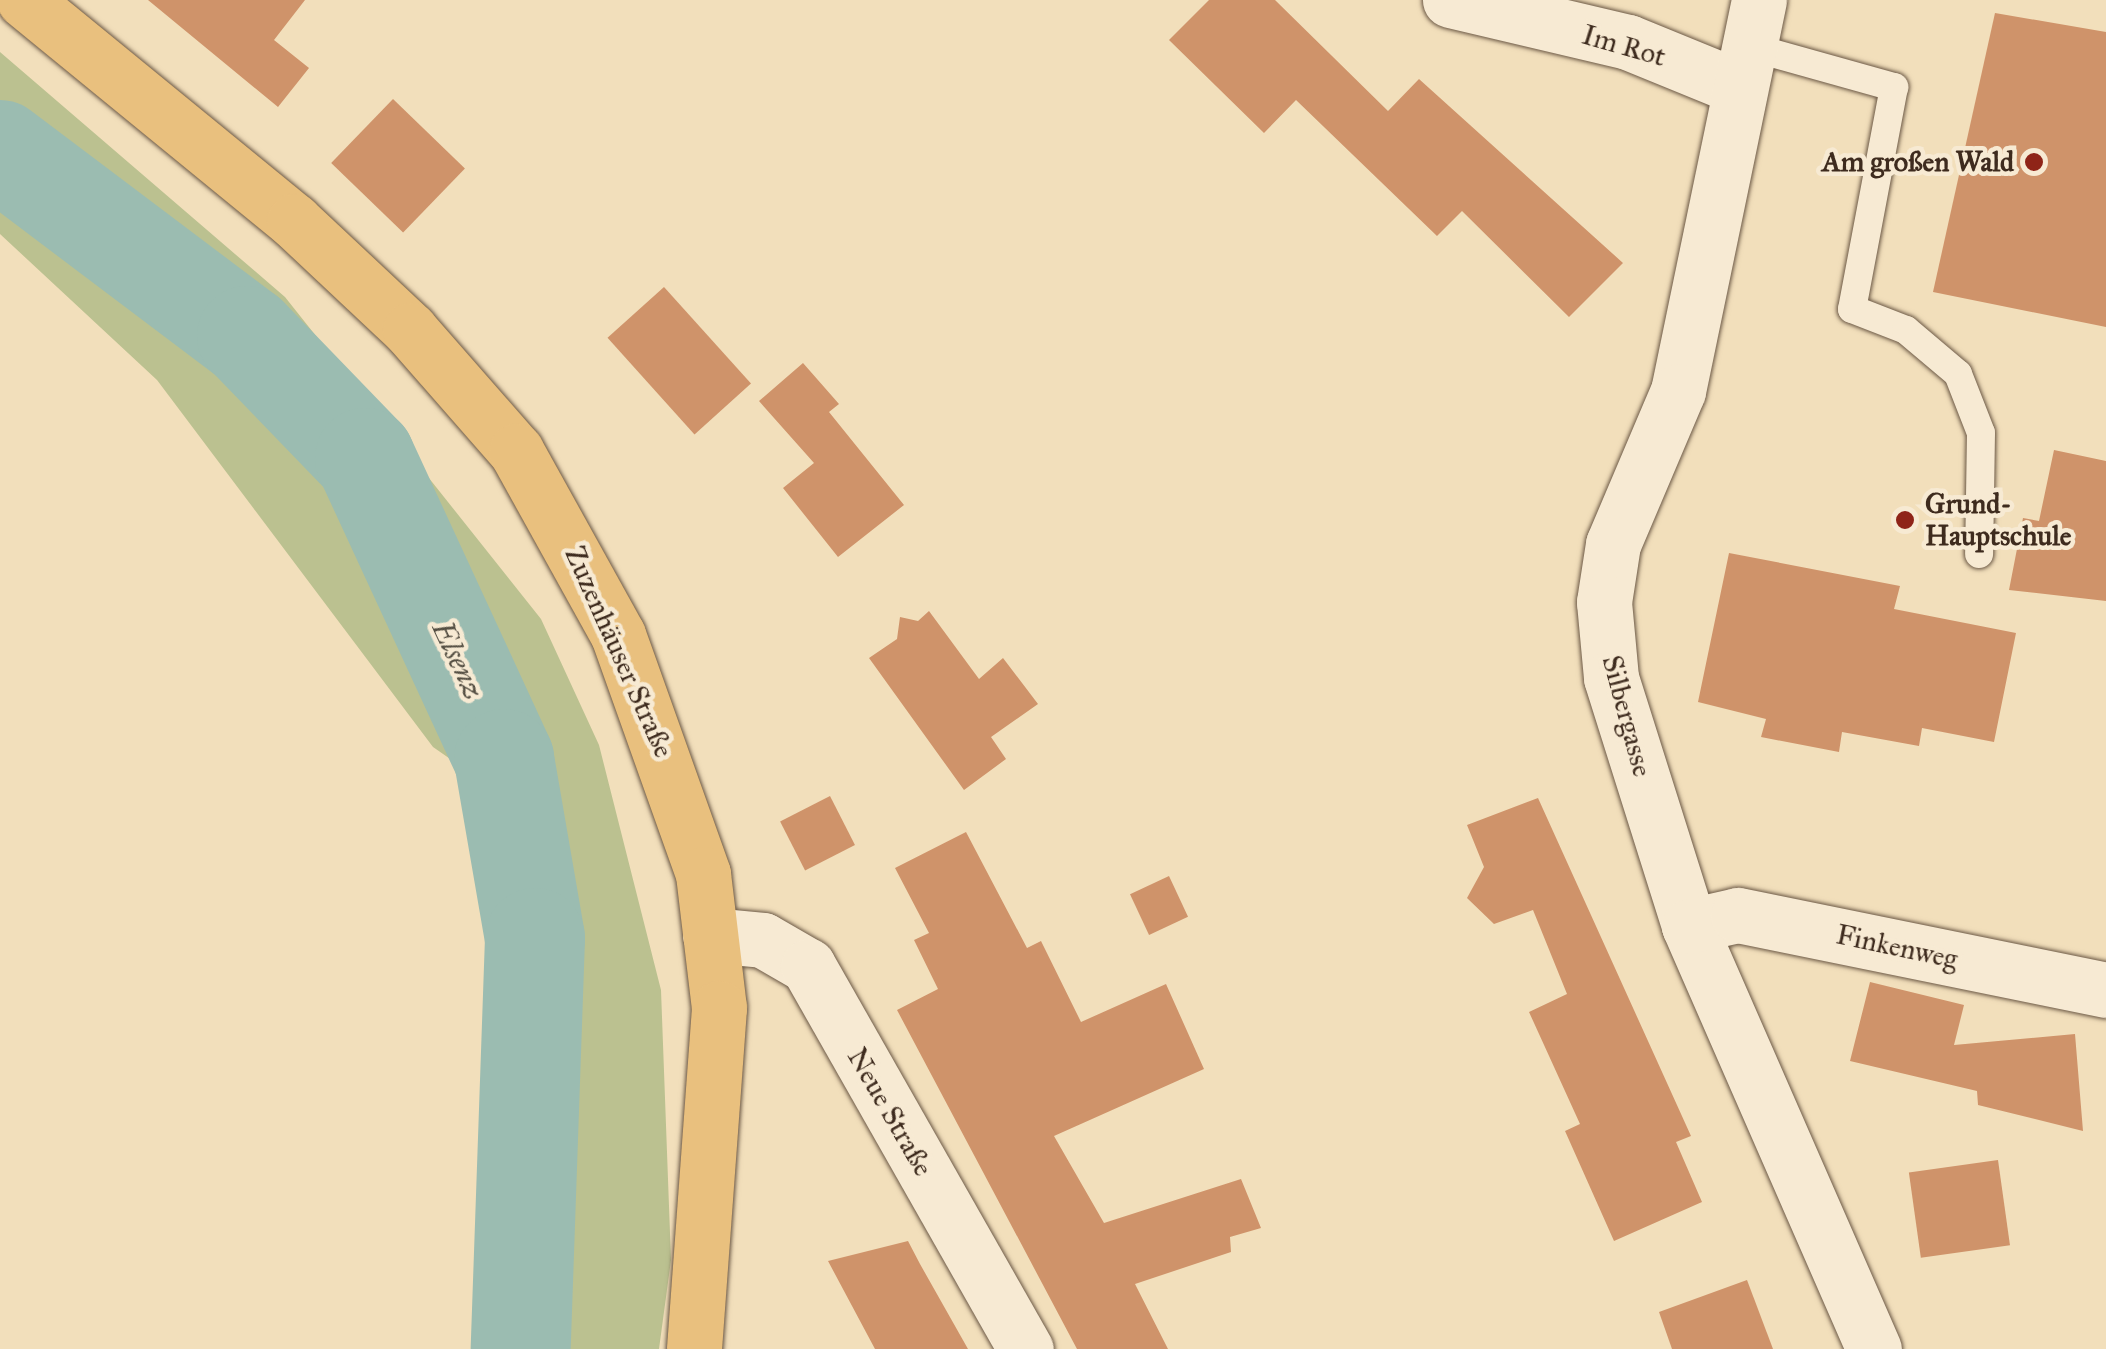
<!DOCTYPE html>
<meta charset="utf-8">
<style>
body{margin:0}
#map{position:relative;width:2106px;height:1349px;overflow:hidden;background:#f2dfbb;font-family:"IM FELL Great Primer",serif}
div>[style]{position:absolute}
.green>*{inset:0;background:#bbc190}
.river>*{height:100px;margin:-50px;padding:0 50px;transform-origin:50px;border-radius:50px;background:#9bbcb1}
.building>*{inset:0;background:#cf936a;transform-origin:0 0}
.roads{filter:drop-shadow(0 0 2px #6b5845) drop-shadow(0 0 2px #6b5845)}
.service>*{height:28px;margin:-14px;padding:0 14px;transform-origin:14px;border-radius:14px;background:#f7ead3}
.minor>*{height:55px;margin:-27.5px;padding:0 27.5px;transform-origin:27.5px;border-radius:27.5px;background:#f7ead3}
.primary>*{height:55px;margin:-27.5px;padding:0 27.5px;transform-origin:27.5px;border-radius:27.5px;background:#e9c07e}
.dots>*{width:28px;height:28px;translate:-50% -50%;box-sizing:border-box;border:5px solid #f7ead3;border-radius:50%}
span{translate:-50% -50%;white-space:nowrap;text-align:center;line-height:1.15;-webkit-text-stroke:9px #f7ead3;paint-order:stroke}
.street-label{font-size:28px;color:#3e2b1e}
.poi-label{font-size:28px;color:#3e2b1e;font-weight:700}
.right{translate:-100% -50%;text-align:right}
.left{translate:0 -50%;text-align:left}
.water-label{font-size:30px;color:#554f43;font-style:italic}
</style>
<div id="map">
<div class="green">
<div style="clip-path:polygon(0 52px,285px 297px,541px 619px,599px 745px,661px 990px,671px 1260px,659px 1349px,505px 1349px,515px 929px,492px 788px,433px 747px,157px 380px,0 234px)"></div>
</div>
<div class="river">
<div style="left:0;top:150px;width:309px;rotate:37deg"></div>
<div style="left:247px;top:336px;width:170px;rotate:46deg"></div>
<div style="left:365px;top:458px;width:332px;rotate:65.2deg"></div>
<div style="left:504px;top:759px;width:182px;rotate:80.2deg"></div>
<div style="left:535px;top:938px;width:411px;rotate:92deg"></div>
</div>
<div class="building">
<div style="clip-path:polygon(148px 0,305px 0,274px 40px,309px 68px,278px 107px)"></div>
<div style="clip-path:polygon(1209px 0,1275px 0,1388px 111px,1419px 79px,1623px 263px,1569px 317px,1462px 211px,1437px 236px,1296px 100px,1264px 133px,1169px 40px)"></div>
<div style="clip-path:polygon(1995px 13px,2106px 32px,2106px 327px,1933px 292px)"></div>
<div style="left:393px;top:99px;width:100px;height:89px;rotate:44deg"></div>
<div style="left:664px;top:287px;width:130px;height:76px;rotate:48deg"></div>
<div style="clip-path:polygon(803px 363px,839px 404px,829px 412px,904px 505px,838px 557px,783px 488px,814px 463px,759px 401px)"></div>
<div style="clip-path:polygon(2054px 450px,2106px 461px,2106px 601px,2009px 590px,2023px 518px,2039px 521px)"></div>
<div style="clip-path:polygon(1729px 553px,1900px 586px,1894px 609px,2016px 633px,1994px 742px,1922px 728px,1919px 746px,1842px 732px,1839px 752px,1761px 737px,1766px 719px,1698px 702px)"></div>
<div style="clip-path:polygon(929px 611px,979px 679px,1003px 658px,1038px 704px,991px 737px,1006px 759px,964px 790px,869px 658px,897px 639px,900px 617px,918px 621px)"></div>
<div style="left:830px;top:796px;width:55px;height:56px;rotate:63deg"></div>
<div style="clip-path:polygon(1538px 798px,1691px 1136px,1676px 1142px,1702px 1202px,1614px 1241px,1565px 1131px,1580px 1124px,1529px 1012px,1567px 994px,1533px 910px,1494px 924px,1467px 898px,1484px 867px,1467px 825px)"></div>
<div style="clip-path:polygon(966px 832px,1027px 948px,1041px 941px,1081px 1022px,1166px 984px,1204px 1069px,1054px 1136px,1104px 1223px,1241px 1179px,1261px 1228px,1230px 1237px,1231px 1252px,1135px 1284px,1168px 1349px,1077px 1349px,897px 1010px,938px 989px,914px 940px,929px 933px,895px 868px)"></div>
<div style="left:1169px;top:876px;width:45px;height:43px;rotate:65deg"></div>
<div style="clip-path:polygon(1870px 982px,1964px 1005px,1954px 1045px,2075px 1034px,2083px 1131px,1978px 1105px,1977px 1091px,1850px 1061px)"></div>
<div style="left:1998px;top:1160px;width:86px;height:90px;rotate:82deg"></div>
<div style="clip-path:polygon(908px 1241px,920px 1264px,968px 1349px,875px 1349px,828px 1261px)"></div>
<div style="clip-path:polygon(1747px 1280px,1773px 1349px,1672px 1349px,1659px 1312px)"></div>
</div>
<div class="roads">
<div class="service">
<div style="left:1747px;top:46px;width:153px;rotate:15.6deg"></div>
<div style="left:1894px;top:87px;width:226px;rotate:100.7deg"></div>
<div style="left:1852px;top:309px;width:58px;rotate:21.3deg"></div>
<div style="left:1906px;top:330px;width:68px;rotate:40.2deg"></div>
<div style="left:1958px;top:374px;width:63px;rotate:68.7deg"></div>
<div style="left:1981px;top:433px;width:121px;rotate:90.9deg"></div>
</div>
<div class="minor">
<div style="left:1450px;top:0;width:183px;rotate:13.3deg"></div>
<div style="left:1628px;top:42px;width:119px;rotate:22.2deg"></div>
<div style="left:1759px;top:0;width:399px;rotate:101.7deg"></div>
<div style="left:1678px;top:391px;width:166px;rotate:113deg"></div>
<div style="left:1613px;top:544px;width:59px;rotate:98.8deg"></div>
<div style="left:1604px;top:602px;width:76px;rotate:84.7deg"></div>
<div style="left:1611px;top:678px;width:260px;rotate:72.5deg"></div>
<div style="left:1689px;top:926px;width:462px;rotate:66.4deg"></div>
<div style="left:1689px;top:926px;width:50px;rotate:-12.7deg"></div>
<div style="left:1738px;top:915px;width:376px;rotate:11.5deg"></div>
<div style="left:710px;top:935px;width:53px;rotate:5.4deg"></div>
<div style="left:763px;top:940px;width:52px;rotate:30deg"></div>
<div style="left:808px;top:966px;width:441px;rotate:60.4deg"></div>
</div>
<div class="primary">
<div style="left:24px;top:0;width:349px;rotate:39.3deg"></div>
<div style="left:294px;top:221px;width:159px;rotate:43.2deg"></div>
<div style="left:410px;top:330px;width:161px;rotate:48.8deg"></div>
<div style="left:516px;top:451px;width:210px;rotate:61deg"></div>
<div style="left:618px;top:635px;width:254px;rotate:70.4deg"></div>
<div style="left:703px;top:874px;width:135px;rotate:83.2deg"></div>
<div style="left:719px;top:1008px;width:342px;rotate:94.2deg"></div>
</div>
</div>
<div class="dots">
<div style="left:2034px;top:162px;background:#8f2418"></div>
<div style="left:1905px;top:520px;background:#8f2418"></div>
</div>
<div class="street-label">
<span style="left:1624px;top:46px;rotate:16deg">Im Rot</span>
<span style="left:619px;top:652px;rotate:66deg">Zuzenhäuser Straße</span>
<span style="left:1627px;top:716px;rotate:75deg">Silbergasse</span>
<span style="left:1897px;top:947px;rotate:12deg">Finkenweg</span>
<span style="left:890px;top:1112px;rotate:60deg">Neue Straße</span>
</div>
<div class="poi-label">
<span class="right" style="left:2014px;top:162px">Am großen Wald</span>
<span class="left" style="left:1925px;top:520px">Grund-<br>Hauptschule</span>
</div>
<div class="water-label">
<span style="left:458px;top:660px;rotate:65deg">Elsenz</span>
</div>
</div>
